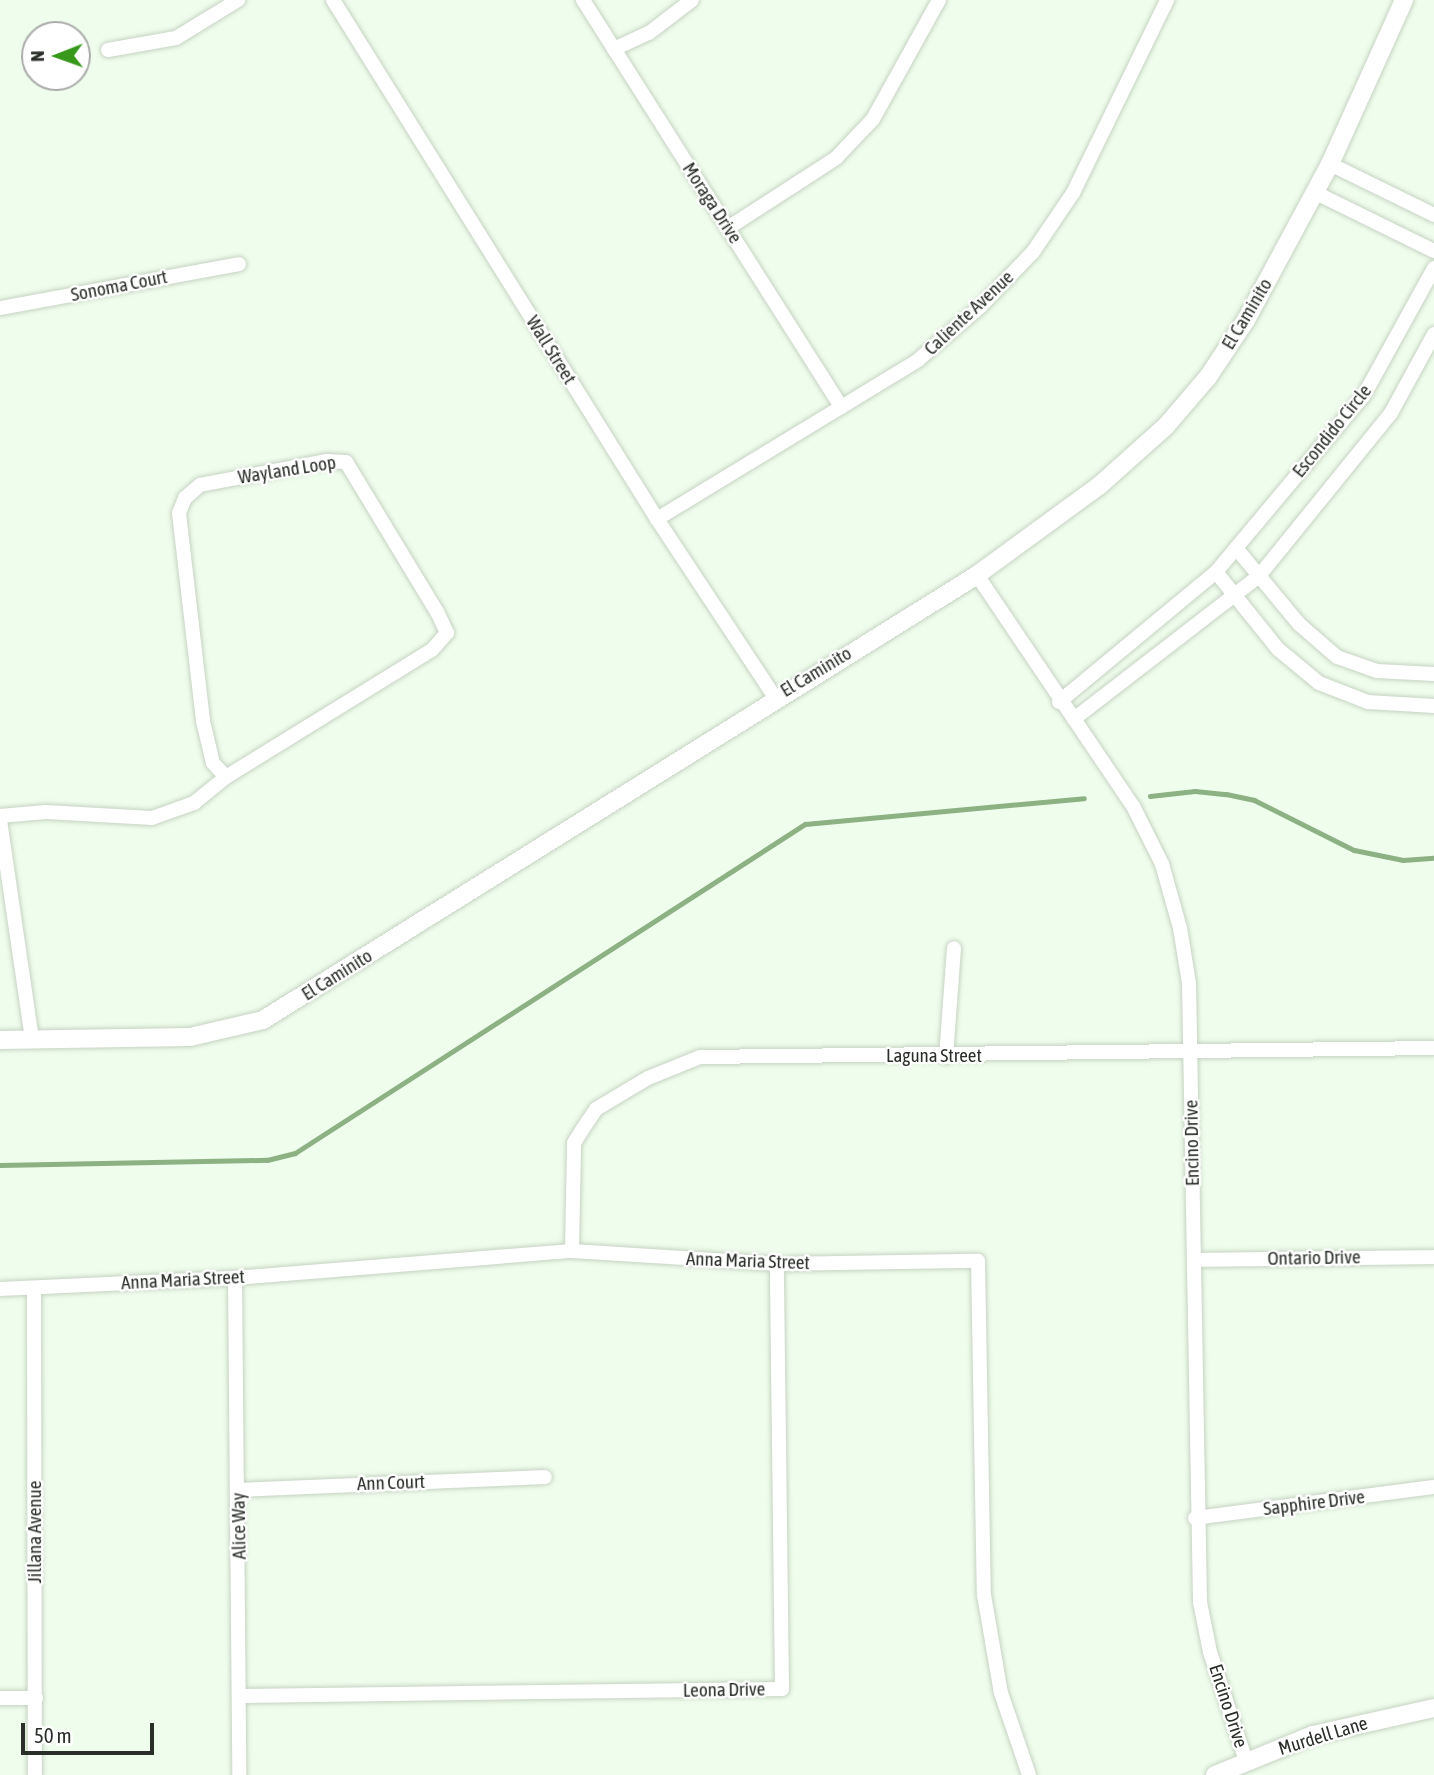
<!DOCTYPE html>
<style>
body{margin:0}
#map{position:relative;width:1434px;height:1775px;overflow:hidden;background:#effdec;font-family:"Asap Condensed",sans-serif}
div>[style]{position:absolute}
.stream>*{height:5px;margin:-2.5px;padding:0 2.5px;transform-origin:2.5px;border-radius:2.5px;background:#8cb183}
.roads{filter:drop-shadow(0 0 2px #c6d3c3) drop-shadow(0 0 2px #c6d3c3)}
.minor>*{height:14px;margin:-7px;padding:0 7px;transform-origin:7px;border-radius:7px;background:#fff}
.tertiary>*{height:18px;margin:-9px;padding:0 9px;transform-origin:9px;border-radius:9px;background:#fff}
span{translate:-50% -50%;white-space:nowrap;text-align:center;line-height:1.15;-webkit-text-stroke:5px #fff;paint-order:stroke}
.street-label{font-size:19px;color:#2a2f29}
.north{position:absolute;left:21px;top:21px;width:70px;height:70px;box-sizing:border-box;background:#fff;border:2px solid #aaaca9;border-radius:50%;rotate:269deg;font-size:19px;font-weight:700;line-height:28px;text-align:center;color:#2a2f29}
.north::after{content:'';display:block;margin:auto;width:24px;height:32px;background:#37981b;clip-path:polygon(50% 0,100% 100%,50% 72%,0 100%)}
.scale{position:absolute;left:21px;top:1723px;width:133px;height:32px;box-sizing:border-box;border:4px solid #2a2f29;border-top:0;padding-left:9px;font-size:21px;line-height:24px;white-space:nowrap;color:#2a2f29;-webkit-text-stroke:5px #fff;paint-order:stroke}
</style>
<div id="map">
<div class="stream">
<div style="left:1150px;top:796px;width:45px;rotate:-6.3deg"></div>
<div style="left:1195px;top:791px;width:31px;rotate:6deg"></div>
<div style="left:1226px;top:794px;width:29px;rotate:12deg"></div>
<div style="left:1254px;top:800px;width:112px;rotate:26.6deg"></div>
<div style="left:1354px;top:850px;width:50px;rotate:11.5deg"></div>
<div style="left:1403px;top:860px;width:31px;rotate:-4deg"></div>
<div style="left:0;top:1165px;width:267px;rotate:-1.1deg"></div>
<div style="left:267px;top:1160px;width:29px;rotate:-14deg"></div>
<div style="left:295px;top:1153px;width:607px;rotate:-32.83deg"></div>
<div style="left:805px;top:824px;width:280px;rotate:-5.3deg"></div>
</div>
<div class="roads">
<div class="minor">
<div style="left:333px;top:0;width:612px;rotate:58.02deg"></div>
<div style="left:657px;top:519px;width:214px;rotate:56.5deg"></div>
<div style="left:583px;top:0;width:482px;rotate:57.6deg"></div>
<div style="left:614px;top:49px;width:38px;rotate:-25deg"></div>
<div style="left:649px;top:33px;width:54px;rotate:-37.5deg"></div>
<div style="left:108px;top:50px;width:69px;rotate:-10deg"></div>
<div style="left:176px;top:38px;width:73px;rotate:-31.5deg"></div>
<div style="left:1330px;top:164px;width:116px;rotate:26.1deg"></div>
<div style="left:1316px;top:193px;width:131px;rotate:26.2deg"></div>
<div style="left:728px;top:228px;width:129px;rotate:-32.9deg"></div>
<div style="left:836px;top:158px;width:54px;rotate:-46.5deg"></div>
<div style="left:873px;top:119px;width:136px;rotate:-61deg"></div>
<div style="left:0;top:308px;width:243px;rotate:-10.4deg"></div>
<div style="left:657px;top:519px;width:306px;rotate:-31.3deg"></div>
<div style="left:918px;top:360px;width:83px;rotate:-40.6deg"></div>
<div style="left:981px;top:306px;width:75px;rotate:-46.1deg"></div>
<div style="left:1033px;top:252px;width:71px;rotate:-55.9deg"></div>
<div style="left:1073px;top:193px;width:215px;rotate:-64deg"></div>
<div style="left:1236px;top:548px;width:99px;rotate:50.3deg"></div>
<div style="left:1299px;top:624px;width:50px;rotate:41deg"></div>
<div style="left:1337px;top:657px;width:42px;rotate:19.3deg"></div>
<div style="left:1377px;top:671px;width:57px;rotate:3deg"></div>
<div style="left:1216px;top:572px;width:99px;rotate:51.2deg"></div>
<div style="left:1278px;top:649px;width:53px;rotate:39.7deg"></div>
<div style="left:1319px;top:683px;width:53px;rotate:21.2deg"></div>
<div style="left:1368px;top:702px;width:66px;rotate:3.5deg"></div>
<div style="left:977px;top:575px;width:279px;rotate:56deg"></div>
<div style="left:1133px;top:806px;width:65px;rotate:63.4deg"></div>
<div style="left:1162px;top:864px;width:66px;rotate:74.3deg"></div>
<div style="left:1180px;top:928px;width:56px;rotate:80.7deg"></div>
<div style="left:1189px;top:983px;width:619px;rotate:88.98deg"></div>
<div style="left:1200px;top:1602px;width:51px;rotate:78.7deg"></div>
<div style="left:1210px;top:1652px;width:115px;rotate:71.7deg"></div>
<div style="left:1059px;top:702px;width:204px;rotate:-39.6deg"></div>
<div style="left:1216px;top:572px;width:231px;rotate:-50.1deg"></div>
<div style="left:1364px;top:395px;width:145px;rotate:-61.1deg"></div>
<div style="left:1074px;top:719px;width:234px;rotate:-37.7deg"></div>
<div style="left:1259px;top:576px;width:210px;rotate:-51deg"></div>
<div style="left:1391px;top:413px;width:90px;rotate:-61.4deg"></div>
<div style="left:0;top:816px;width:46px;rotate:-5deg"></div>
<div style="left:46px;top:812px;width:106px;rotate:3.2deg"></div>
<div style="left:152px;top:818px;width:45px;rotate:-19.7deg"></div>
<div style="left:194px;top:803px;width:41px;rotate:-39.1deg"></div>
<div style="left:226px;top:777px;width:242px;rotate:-31.7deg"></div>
<div style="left:432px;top:650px;width:23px;rotate:-49deg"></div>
<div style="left:447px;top:633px;width:23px;rotate:-115deg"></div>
<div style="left:437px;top:612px;width:175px;rotate:-121.2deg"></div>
<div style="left:346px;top:462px;width:19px;rotate:-177deg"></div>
<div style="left:327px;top:461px;width:129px;rotate:169.3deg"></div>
<div style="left:200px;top:485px;width:20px;rotate:139deg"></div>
<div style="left:185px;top:498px;width:16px;rotate:112deg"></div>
<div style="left:179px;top:513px;width:209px;rotate:83.4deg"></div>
<div style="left:203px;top:721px;width:43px;rotate:76.6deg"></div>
<div style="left:213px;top:763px;width:19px;rotate:47deg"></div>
<div style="left:0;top:820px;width:222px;rotate:81.7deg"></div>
<div style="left:946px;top:1057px;width:109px;rotate:-85.8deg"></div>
<div style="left:572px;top:1251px;width:108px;rotate:-88.9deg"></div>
<div style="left:574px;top:1143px;width:15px;rotate:-58deg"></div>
<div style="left:582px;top:1130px;width:25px;rotate:-56deg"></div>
<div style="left:596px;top:1109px;width:61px;rotate:-30.8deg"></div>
<div style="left:648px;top:1078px;width:56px;rotate:-22deg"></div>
<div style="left:700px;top:1057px;width:734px;rotate:-0.7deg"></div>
<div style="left:1194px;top:1260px;width:240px;rotate:-0.7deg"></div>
<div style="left:235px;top:1278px;width:497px;rotate:89.5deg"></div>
<div style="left:0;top:1289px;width:235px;rotate:-2.7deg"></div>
<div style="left:235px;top:1278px;width:338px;rotate:-4.6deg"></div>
<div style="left:572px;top:1251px;width:205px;rotate:3.6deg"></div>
<div style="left:777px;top:1264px;width:201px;rotate:-0.9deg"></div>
<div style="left:978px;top:1261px;width:334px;rotate:89deg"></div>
<div style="left:984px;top:1595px;width:99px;rotate:80.2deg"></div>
<div style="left:1001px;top:1693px;width:87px;rotate:71.1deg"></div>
<div style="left:34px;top:1289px;width:486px;rotate:89.9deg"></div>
<div style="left:238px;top:1490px;width:307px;rotate:-2.4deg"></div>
<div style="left:1195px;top:1518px;width:241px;rotate:-7.4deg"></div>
<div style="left:241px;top:1696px;width:541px;rotate:-0.74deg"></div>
<div style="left:782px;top:1689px;width:425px;rotate:-90.7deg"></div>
<div style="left:0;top:1698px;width:36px"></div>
</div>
<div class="tertiary">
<div style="left:0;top:1040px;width:190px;rotate:-0.9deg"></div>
<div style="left:190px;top:1037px;width:75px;rotate:-13.1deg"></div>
<div style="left:263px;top:1020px;width:841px;rotate:-31.93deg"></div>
<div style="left:977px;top:575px;width:152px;rotate:-36.2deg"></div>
<div style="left:1100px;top:485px;width:89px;rotate:-41.8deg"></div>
<div style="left:1166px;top:426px;width:65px;rotate:-49.4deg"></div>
<div style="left:1208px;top:377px;width:69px;rotate:-56.3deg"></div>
<div style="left:1246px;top:320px;width:177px;rotate:-61.7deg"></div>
<div style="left:1330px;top:164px;width:180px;rotate:-65.7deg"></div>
<div style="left:1215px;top:1775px;width:106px;rotate:-22.2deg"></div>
<div style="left:1313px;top:1735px;width:124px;rotate:-12.6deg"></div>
</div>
</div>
<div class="street-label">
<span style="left:712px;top:203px;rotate:57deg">Moraga Drive</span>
<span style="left:119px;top:286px;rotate:-11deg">Sonoma Court</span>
<span style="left:969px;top:313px;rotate:-43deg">Caliente Avenue</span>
<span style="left:1247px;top:314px;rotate:-59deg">El Caminito</span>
<span style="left:551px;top:350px;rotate:58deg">Wall Street</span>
<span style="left:1332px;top:431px;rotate:-51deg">Escondido Circle</span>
<span style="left:287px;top:470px;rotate:-9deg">Wayland Loop</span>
<span style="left:816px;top:672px;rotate:-31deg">El Caminito</span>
<span style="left:337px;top:975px;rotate:-32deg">El Caminito</span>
<span style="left:934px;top:1056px">Laguna Street</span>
<span style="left:1192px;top:1143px;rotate:-91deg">Encino Drive</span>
<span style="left:1314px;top:1258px;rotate:-1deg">Ontario Drive</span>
<span style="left:748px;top:1261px;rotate:2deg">Anna Maria Street</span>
<span style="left:183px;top:1280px;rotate:-3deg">Anna Maria Street</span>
<span style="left:391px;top:1483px;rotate:-2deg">Ann Court</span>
<span style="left:1314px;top:1503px;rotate:-7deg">Sapphire Drive</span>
<span style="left:239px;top:1526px;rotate:-91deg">Alice Way</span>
<span style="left:35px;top:1532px;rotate:-90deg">Jillana Avenue</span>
<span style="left:724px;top:1690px;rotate:-1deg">Leona Drive</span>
<span style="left:1228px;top:1706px;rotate:72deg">Encino Drive</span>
<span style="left:1323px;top:1736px;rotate:-17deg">Murdell Lane</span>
</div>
<div class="north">N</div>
<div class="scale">50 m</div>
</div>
